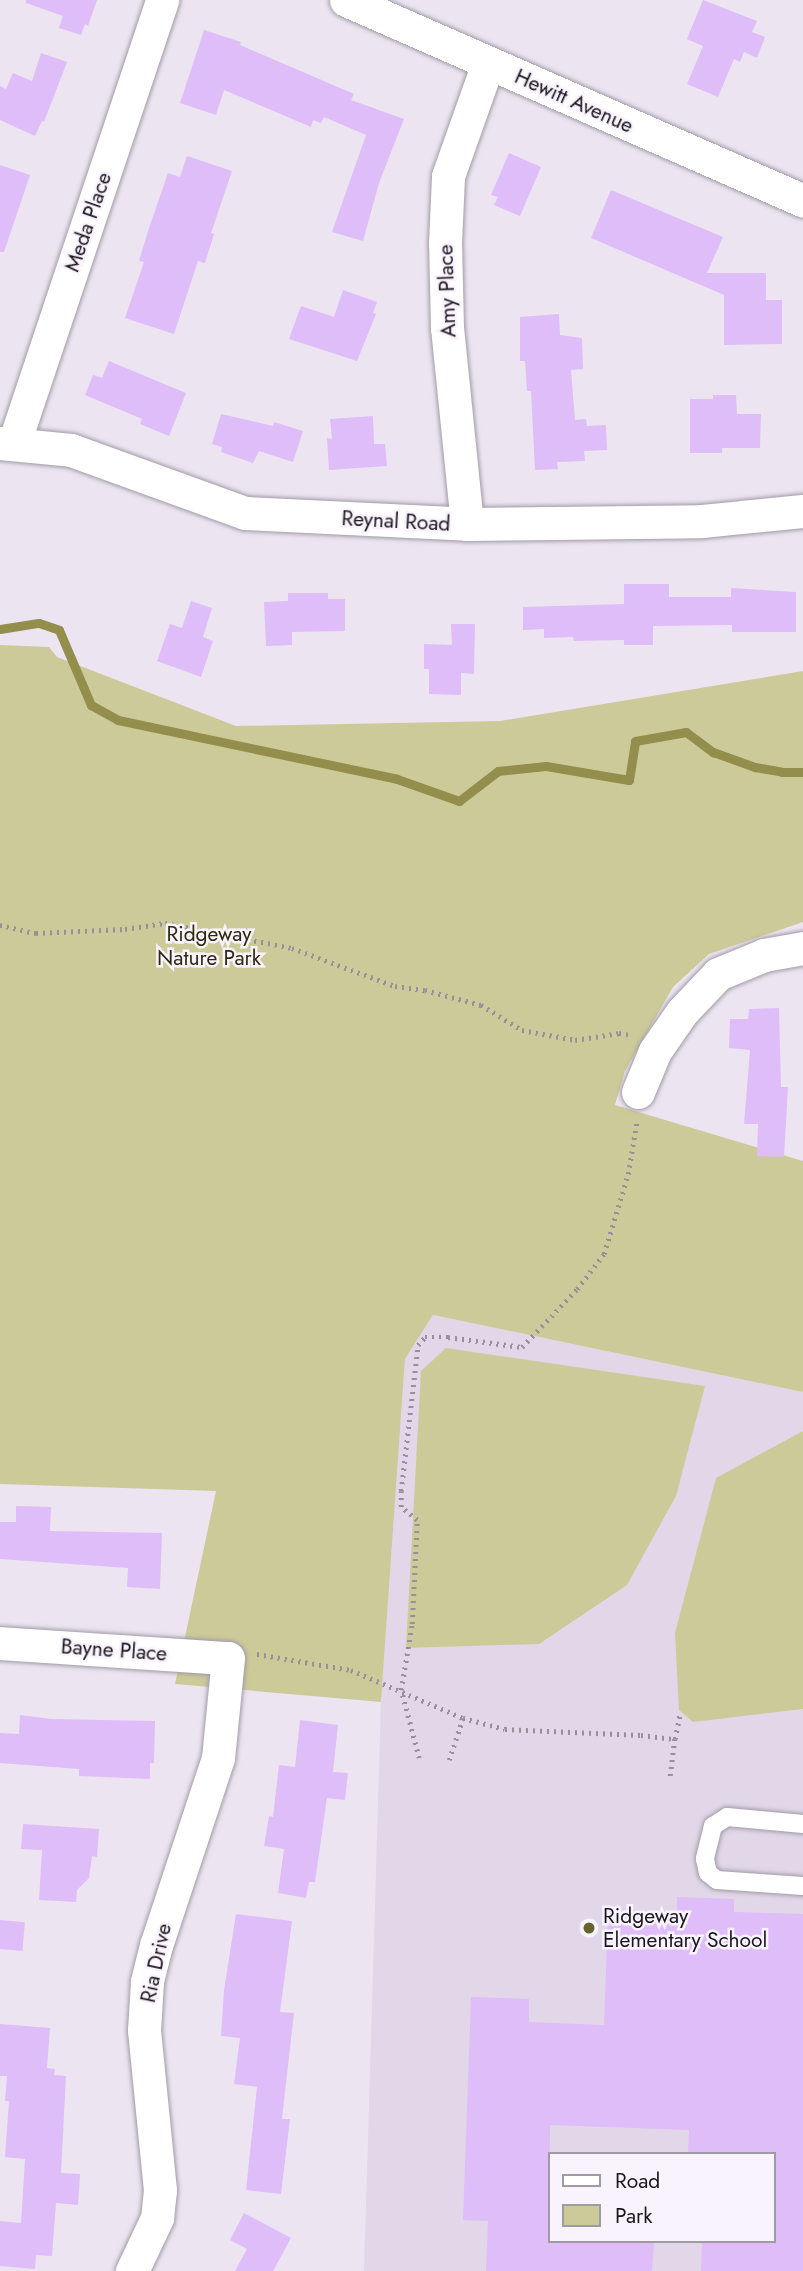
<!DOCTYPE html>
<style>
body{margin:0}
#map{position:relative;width:803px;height:2271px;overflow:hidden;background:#ece5f1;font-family:Jost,sans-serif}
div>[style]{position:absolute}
.built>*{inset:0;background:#e1d7e9}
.green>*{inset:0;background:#cdca99}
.stream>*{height:9px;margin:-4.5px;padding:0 4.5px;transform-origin:4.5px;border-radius:4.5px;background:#938e4c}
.building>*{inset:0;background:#dfbdf8;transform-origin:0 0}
.path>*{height:4.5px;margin-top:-2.25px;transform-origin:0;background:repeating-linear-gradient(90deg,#959099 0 2px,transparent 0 7px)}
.roads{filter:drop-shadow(0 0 2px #a19ba6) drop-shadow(0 0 2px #a19ba6)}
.service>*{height:18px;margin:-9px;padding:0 9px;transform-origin:9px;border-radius:9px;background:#fff}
.minor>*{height:33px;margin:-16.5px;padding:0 16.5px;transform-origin:16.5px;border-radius:16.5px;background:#fff}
.dots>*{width:19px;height:19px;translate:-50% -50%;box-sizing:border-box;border:4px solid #f9f3fe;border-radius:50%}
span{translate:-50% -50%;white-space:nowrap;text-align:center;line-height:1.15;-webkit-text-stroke:5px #f9f3fe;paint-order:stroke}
.street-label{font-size:21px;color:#19171b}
.park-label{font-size:21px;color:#2d2a0c}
.poi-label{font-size:21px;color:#19171b}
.left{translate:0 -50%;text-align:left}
.legend{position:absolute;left:548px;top:2152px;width:228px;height:91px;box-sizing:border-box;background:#f9f3fe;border:2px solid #9f9ba3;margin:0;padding:9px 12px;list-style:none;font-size:21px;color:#19171b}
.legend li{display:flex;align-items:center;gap:14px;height:35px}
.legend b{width:35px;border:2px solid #9f9ba3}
</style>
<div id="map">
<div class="built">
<div style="clip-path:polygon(evenodd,433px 1315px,803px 1392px,803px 2271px,364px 2271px,381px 1702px,405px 1359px,433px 1315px,549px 2154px,773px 2154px,773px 2241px,549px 2241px,549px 2154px)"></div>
</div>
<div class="green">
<div style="clip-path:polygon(0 645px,49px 647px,57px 657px,236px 726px,500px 721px,803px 671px,803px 922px,709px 954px,673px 987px,625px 1071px,615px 1105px,803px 1161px,803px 1392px,433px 1315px,405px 1359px,381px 1702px,175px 1684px,216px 1491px,0 1484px)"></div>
<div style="clip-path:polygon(446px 1348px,705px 1386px,676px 1496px,627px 1585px,539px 1644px,406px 1648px,421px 1371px)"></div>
<div style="clip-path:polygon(803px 1431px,803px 1709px,693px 1722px,679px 1710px,675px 1633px,716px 1478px)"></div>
</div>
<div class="stream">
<div style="left:0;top:629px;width:39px;rotate:-9deg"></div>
<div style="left:39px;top:623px;width:21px;rotate:19deg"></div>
<div style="left:59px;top:630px;width:82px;rotate:66.9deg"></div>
<div style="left:91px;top:705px;width:31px;rotate:29deg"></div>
<div style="left:118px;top:720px;width:285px;rotate:11.9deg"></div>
<div style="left:397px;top:779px;width:66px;rotate:19.5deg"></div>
<div style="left:459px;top:801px;width:49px;rotate:-37.6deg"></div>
<div style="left:498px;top:771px;width:48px;rotate:-5.9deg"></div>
<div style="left:546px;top:766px;width:84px;rotate:9.6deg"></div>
<div style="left:629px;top:780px;width:39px;rotate:-81deg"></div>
<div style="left:635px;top:741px;width:52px;rotate:-10deg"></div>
<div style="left:686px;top:732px;width:34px;rotate:37deg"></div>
<div style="left:713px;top:752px;width:45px;rotate:19.7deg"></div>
<div style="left:755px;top:767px;width:27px;rotate:10deg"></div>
<div style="left:782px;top:772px;width:21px"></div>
</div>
<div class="building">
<div style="clip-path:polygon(26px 0,97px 0,88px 26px,85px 24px,81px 35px,59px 28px,63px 16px,26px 3px)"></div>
<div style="clip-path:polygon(703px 0,757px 21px,752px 32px,765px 37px,757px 58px,744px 52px,740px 62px,734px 59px,718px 97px,687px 84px,703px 46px,687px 39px)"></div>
<div style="clip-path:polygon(204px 30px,241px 42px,240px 45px,354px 94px,351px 100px,404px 119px,379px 183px,363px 241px,332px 232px,366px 135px,324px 117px,321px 123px,313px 120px,311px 127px,224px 90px,216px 115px,180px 103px)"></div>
<div style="clip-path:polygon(41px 53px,67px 62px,44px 122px,42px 121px,35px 136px,0 120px,0 86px,6px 89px,13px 73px,32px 81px)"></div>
<div style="clip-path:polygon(509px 153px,541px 167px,520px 216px,494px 205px,498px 197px,491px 195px)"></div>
<div style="clip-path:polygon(187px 156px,232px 171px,211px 233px,214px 234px,205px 263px,198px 261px,174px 334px,125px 318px,144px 262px,139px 261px,148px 231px,168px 173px,180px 177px)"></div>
<div style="clip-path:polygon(0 165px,30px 175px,4px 252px,0 252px)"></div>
<div style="clip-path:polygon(611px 190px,723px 237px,707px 273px,766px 273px,766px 300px,782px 300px,782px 344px,724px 345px,724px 295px,591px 238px)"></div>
<div style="clip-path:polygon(343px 290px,377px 302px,373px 313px,376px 314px,357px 361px,289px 339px,301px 306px,334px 317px)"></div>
<div style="clip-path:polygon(559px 314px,560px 335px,582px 338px,583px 369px,571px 370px,575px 420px,586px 419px,587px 426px,606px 425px,607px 450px,584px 451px,585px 461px,557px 462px,558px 469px,535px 470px,531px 391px,527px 391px,525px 361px,520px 361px,520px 317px)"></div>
<div style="clip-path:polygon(109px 361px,186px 393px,169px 436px,140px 424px,142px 419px,85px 395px,93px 375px,102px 378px)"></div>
<div style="clip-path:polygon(713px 395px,736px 395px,737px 414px,761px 414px,760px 448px,722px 448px,722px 453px,690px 453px,690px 399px,713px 399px)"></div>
<div style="clip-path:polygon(221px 414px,273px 426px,274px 422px,303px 431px,293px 462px,259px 451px,253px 463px,221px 452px,222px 447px,212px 444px)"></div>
<div style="clip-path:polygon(373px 416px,374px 444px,385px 444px,387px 466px,329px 470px,327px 438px,332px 439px,330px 419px)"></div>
<div style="clip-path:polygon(624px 584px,669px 584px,669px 597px,731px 597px,731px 588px,796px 592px,796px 632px,732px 632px,732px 625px,653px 626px,653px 645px,624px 645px,624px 640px,574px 641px,573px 637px,544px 638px,544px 629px,523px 630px,523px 607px,624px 604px)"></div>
<div style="clip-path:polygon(288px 593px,328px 593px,328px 599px,345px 599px,345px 631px,292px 632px,292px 645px,266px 646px,264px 602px,288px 601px)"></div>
<div style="clip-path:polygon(191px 601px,212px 608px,203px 637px,213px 641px,201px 677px,157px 661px,170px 624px,182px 628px)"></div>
<div style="clip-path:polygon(451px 624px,475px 624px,474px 674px,461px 673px,461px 695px,429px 694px,429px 669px,424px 669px,424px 644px,452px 645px)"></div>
<div style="clip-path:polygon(779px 1008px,781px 1087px,788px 1087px,784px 1157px,757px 1156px,758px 1124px,744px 1124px,750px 1050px,729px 1048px,730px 1019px,748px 1019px,749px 1009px)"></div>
<div style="clip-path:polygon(16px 1506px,51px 1507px,50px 1531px,162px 1533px,160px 1589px,127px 1587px,128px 1568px,0 1559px,0 1522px,16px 1522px)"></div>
<div style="clip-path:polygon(20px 1715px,51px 1719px,155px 1721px,154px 1763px,150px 1763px,150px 1779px,79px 1776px,79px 1769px,0 1763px,0 1733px,19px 1734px)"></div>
<div style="clip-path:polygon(300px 1720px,338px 1725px,333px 1772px,348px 1773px,345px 1800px,327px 1798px,315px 1882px,309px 1882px,306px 1898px,278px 1893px,284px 1849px,264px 1846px,269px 1816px,273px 1817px,279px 1765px,295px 1767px)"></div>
<div style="clip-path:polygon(23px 1824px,99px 1829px,97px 1857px,92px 1856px,89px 1878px,77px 1890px,76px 1902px,39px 1900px,42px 1850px,21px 1849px)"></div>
<div style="clip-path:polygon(677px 1897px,734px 1899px,734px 1912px,803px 1914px,803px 2271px,701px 2271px,702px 2241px,773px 2241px,773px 2154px,688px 2154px,689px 2130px,550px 2125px,549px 2241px,654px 2241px,652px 2271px,486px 2271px,488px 2221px,463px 2220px,471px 1997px,529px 1999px,529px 2022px,604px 2025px,608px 1914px,677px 1916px)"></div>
<div style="clip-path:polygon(236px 1914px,292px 1921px,280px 2012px,294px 2013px,282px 2119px,290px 2119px,281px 2194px,246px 2190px,257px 2087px,234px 2084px,240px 2038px,221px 2036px,224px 1990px)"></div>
<div style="left:0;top:1920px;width:25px;height:29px;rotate:5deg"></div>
<div style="clip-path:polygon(0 2024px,50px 2028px,47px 2068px,55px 2069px,54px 2075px,66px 2076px,61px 2173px,80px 2174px,78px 2205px,56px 2203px,52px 2256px,36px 2255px,35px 2269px,0 2266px,0 2221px,21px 2223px,25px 2159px,5px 2157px,9px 2101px,5px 2101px,7px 2076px,0 2076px)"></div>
<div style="clip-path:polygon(244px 2213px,291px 2238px,273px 2271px,235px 2271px,247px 2249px,230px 2240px)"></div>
</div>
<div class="path">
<div style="left:0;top:925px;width:37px;rotate:13deg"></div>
<div style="left:36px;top:933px;width:89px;rotate:-2.6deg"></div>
<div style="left:125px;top:929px;width:40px;rotate:-8.5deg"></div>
<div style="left:165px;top:923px;width:129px;rotate:11.1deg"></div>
<div style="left:292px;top:948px;width:110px;rotate:20.3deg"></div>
<div style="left:395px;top:986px;width:30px;rotate:8deg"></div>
<div style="left:425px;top:990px;width:58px;rotate:15deg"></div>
<div style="left:481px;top:1005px;width:48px;rotate:31.4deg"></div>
<div style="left:522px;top:1030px;width:54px;rotate:10.7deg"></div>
<div style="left:575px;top:1040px;width:45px;rotate:-9deg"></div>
<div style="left:619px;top:1033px;width:11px;rotate:10deg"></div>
<div style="left:257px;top:1654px;width:95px;rotate:9.7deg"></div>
<div style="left:351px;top:1670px;width:122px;rotate:23.2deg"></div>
<div style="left:463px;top:1718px;width:43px;rotate:14.7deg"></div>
<div style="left:505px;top:1729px;width:136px;rotate:2.5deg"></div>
<div style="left:641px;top:1735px;width:34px;rotate:7deg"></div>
<div style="left:675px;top:1739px;width:38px;rotate:97deg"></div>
<div style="left:675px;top:1739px;width:25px;rotate:-79deg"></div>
<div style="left:419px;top:1758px;width:70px;rotate:-104.8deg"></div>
<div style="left:401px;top:1690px;width:67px;rotate:-80.5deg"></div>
<div style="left:412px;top:1624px;width:104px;rotate:-87.2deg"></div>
<div style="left:417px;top:1520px;width:21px;rotate:-141deg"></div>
<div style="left:401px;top:1507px;width:16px;rotate:-90deg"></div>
<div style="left:401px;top:1491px;width:147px;rotate:-83.4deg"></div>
<div style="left:418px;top:1345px;width:11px;rotate:-49deg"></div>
<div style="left:425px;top:1337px;width:23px"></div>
<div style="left:448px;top:1337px;width:75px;rotate:7.7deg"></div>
<div style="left:522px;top:1347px;width:80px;rotate:-46.5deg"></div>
<div style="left:577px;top:1289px;width:44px;rotate:-52.4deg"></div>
<div style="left:604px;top:1254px;width:84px;rotate:-73.3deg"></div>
<div style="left:628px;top:1174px;width:55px;rotate:-80.5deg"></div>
<div style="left:449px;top:1760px;width:44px;rotate:-71.6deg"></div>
</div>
<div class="roads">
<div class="service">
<div style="left:803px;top:1824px;width:76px;rotate:-174.7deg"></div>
<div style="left:727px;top:1817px;width:17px;rotate:147deg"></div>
<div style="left:713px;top:1826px;width:34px;rotate:104deg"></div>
<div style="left:705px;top:1859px;width:14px;rotate:78deg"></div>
<div style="left:708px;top:1873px;width:11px;rotate:38deg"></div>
<div style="left:717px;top:1880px;width:86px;rotate:4deg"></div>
</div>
<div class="minor">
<div style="left:346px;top:0;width:499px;rotate:23.7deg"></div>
<div style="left:0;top:443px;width:71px;rotate:5.6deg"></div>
<div style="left:71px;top:450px;width:185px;rotate:19.9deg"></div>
<div style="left:245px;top:513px;width:222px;rotate:2.8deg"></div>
<div style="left:467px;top:524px;width:235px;rotate:-0.7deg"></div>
<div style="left:702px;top:521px;width:101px;rotate:-5.7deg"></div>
<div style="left:14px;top:443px;width:467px;rotate:-71.5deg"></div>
<div style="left:467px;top:524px;width:197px;rotate:-95.8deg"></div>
<div style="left:447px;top:328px;width:85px;rotate:-91.3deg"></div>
<div style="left:445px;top:243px;width:67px;rotate:-87.4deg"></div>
<div style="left:448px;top:176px;width:120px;rotate:-70.5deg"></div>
<div style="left:638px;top:1092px;width:44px;rotate:-67.5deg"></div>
<div style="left:655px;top:1051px;width:47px;rotate:-55.3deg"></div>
<div style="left:682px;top:1012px;width:52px;rotate:-46.5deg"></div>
<div style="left:718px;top:974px;width:50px;rotate:-22.4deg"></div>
<div style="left:764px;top:955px;width:40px;rotate:-10deg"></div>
<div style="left:0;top:1643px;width:228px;rotate:3.8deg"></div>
<div style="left:228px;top:1658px;width:100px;rotate:95.7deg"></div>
<div style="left:218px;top:1758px;width:197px;rotate:108.3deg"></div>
<div style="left:156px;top:1945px;width:38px;rotate:104deg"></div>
<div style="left:147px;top:1982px;width:48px;rotate:93.6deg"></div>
<div style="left:144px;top:2030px;width:161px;rotate:84.3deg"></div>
<div style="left:160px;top:2190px;width:28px;rotate:96deg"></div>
<div style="left:157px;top:2218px;width:59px;rotate:115.3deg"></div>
</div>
</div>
<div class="dots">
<div style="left:589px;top:1928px;background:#676330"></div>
</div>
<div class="street-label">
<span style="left:574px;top:101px;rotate:24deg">Hewitt Avenue</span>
<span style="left:88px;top:222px;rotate:-71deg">Meda Place</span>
<span style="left:447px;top:291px;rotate:-92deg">Amy Place</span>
<span style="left:396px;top:521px;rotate:3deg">Reynal Road</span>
<span style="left:114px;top:1650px;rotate:4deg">Bayne Place</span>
<span style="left:156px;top:1963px;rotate:-78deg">Ria Drive</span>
</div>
<div class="park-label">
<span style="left:209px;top:946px">Ridgeway<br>Nature Park</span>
</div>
<div class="poi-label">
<span class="left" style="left:603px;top:1928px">Ridgeway<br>Elementary School</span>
</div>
<ul class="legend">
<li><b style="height:9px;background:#fff"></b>Road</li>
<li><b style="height:19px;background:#cdca99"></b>Park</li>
</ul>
</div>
